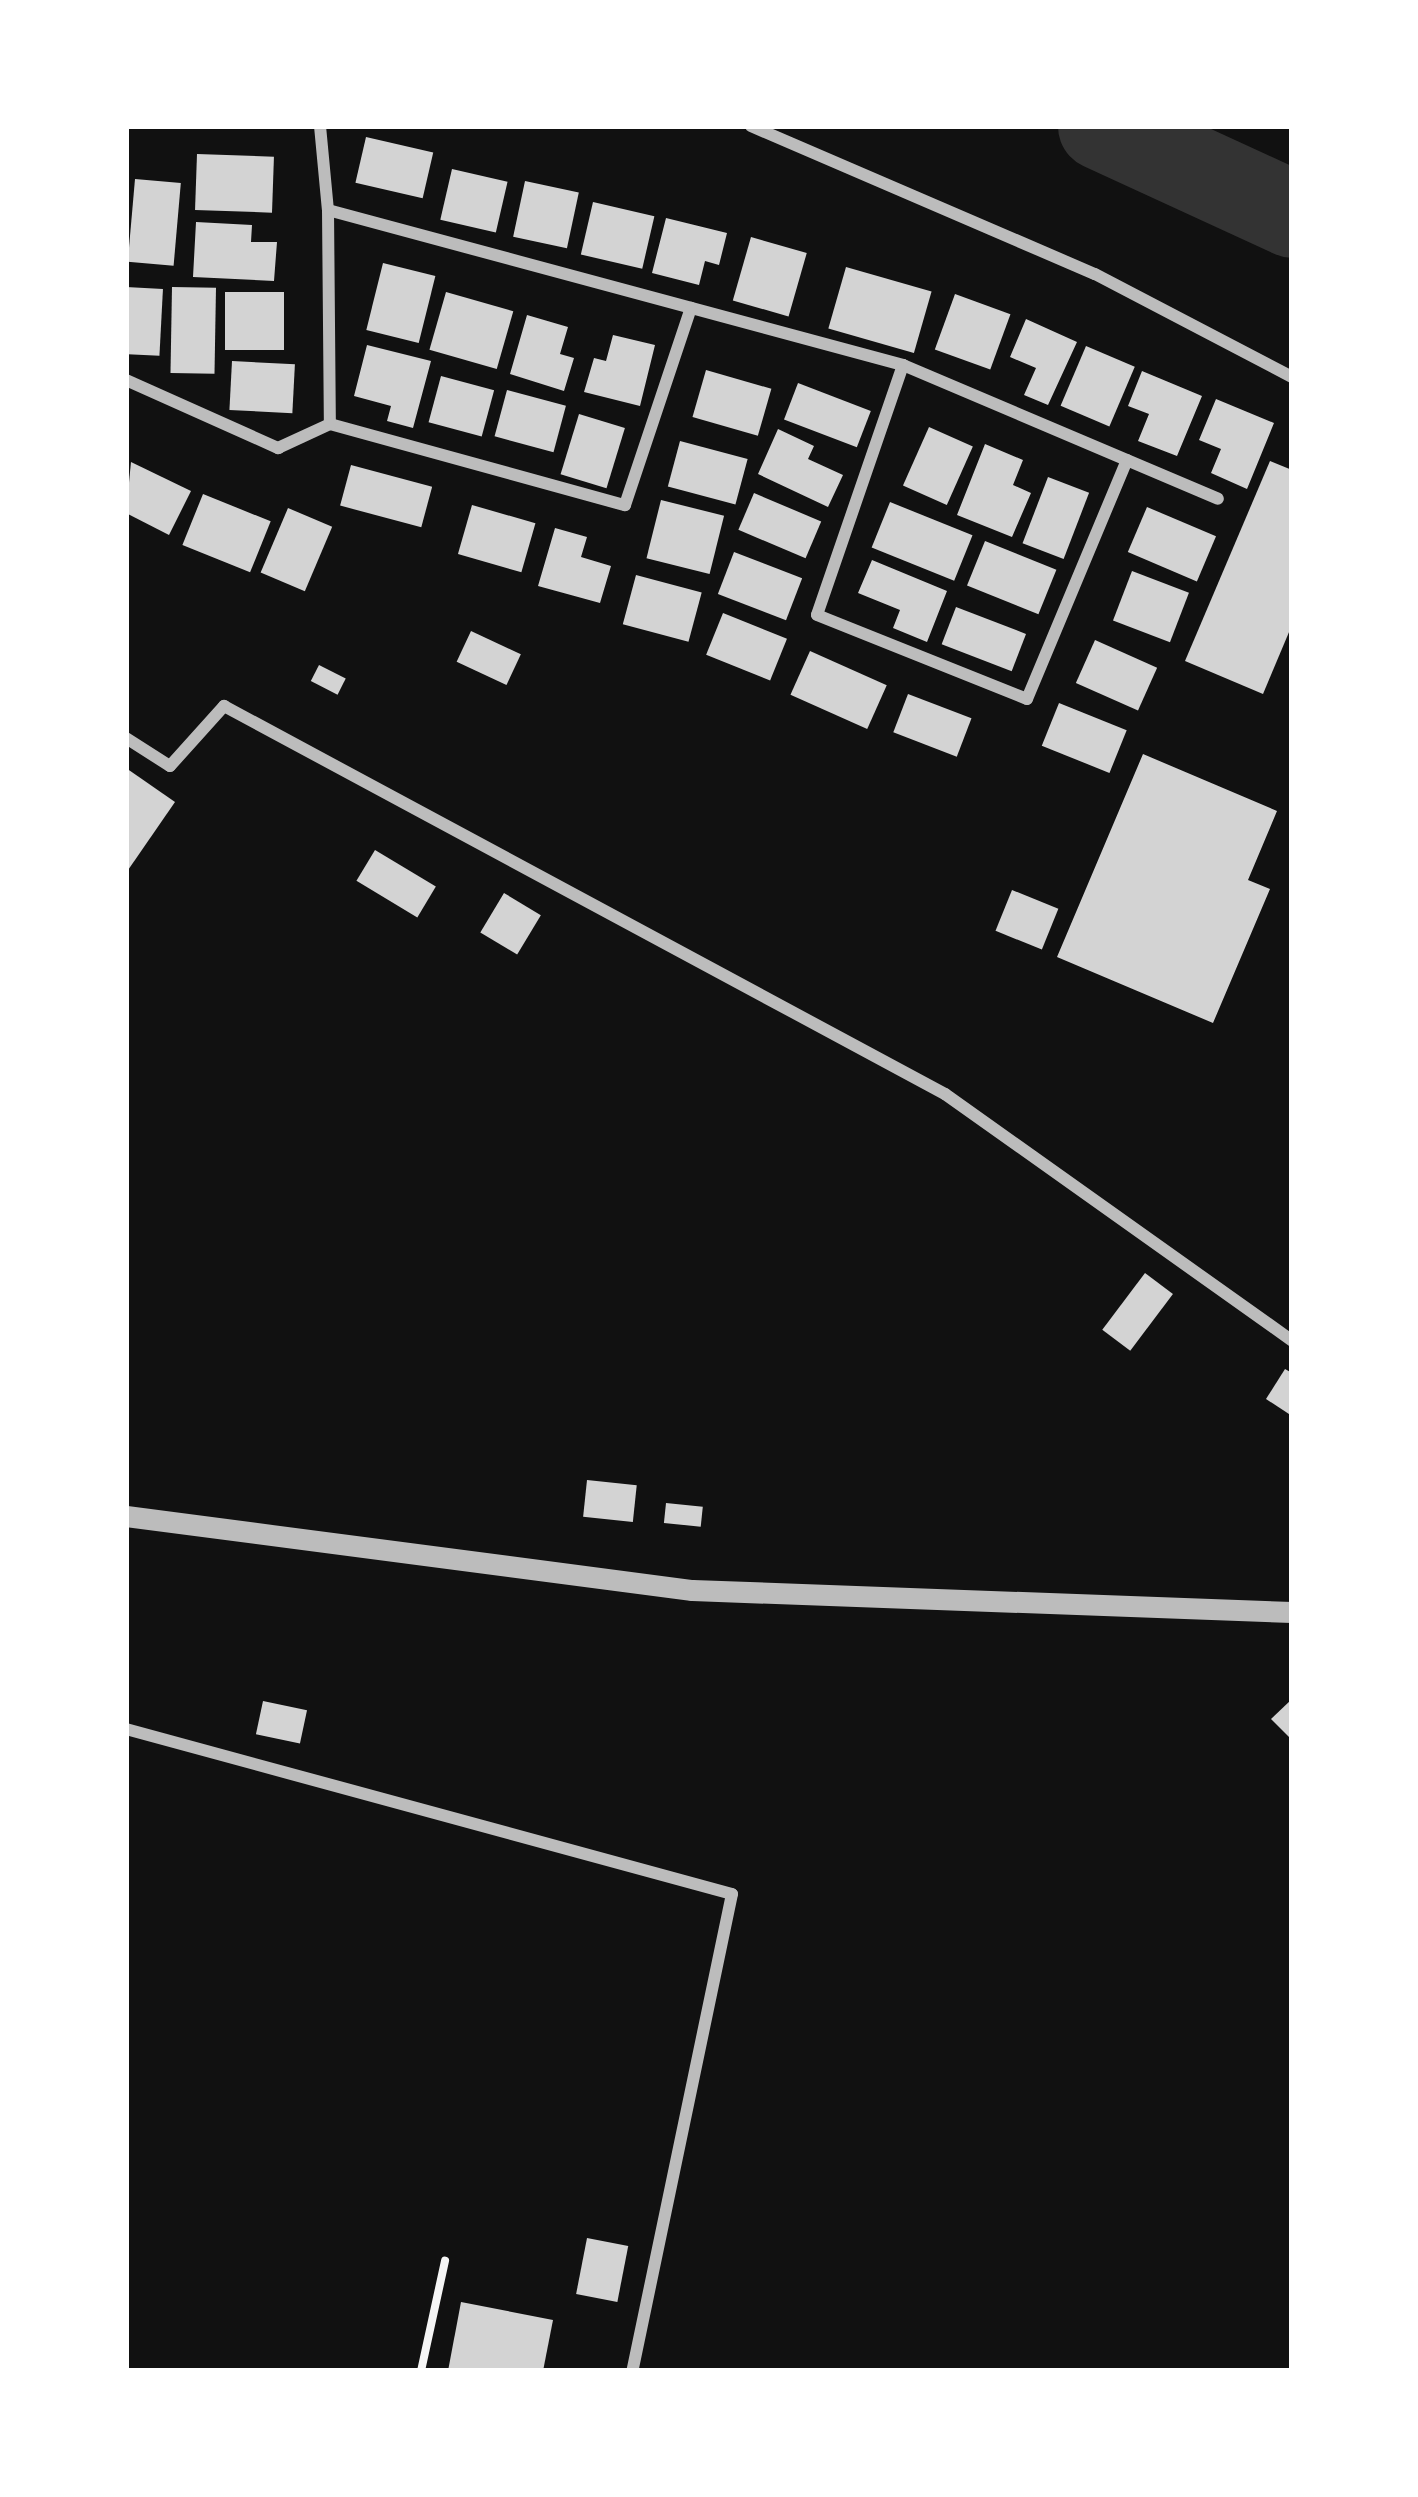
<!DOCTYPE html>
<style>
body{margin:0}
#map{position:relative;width:1418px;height:2497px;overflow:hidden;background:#111;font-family:Signika,sans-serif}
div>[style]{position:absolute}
.river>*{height:87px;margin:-43.5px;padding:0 43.5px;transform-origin:43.5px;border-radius:43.5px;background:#333}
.building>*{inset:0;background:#d3d3d3;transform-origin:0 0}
.path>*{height:8px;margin:-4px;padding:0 4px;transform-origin:4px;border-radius:4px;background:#f5f5f5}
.minor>*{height:12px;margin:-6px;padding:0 6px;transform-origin:6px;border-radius:6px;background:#bcbcbc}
.tertiary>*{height:21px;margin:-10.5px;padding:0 10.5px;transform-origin:10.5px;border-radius:10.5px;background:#bcbcbc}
span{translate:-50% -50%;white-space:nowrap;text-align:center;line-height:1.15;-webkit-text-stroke:9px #fff;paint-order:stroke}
.frame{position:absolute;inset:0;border:129px solid #fff;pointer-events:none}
</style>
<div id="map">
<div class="river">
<div style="left:1101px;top:126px;width:210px;rotate:24.7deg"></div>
</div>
<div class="building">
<div style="left:366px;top:137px;width:69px;height:47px;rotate:13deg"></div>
<div style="left:197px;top:154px;width:77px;height:56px;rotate:2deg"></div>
<div style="left:452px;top:169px;width:57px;height:52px;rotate:13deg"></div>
<div style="left:135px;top:179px;width:46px;height:83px;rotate:5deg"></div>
<div style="left:525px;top:181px;width:55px;height:57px;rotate:12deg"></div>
<div style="left:593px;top:202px;width:63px;height:54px;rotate:13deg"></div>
<div style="clip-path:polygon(666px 218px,727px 233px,719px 265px,705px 261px,699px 285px,652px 273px)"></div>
<div style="clip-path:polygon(196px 222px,252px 225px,251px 242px,277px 242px,274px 281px,193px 277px)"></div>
<div style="left:751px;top:237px;width:58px;height:66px;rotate:16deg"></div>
<div style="left:383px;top:263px;width:54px;height:69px;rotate:14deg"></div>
<div style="left:846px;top:267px;width:89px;height:64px;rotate:16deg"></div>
<div style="left:126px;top:287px;width:37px;height:67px;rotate:3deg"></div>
<div style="left:172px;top:287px;width:44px;height:86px;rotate:1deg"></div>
<div style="left:225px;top:292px;width:59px;height:58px"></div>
<div style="left:446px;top:292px;width:70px;height:60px;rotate:16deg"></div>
<div style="left:955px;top:294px;width:59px;height:59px;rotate:20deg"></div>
<div style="clip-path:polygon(527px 315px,568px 327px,560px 354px,574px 358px,564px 391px,510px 374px)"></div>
<div style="clip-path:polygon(1026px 319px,1077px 342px,1048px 405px,1024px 395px,1036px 368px,1010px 357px)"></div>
<div style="clip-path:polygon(613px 335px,655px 345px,640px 406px,584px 392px,594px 358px,606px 361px)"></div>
<div style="clip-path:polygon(367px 345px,431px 361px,413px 428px,387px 421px,391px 406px,354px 396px)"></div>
<div style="left:1086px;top:346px;width:53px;height:65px;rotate:23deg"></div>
<div style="left:232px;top:361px;width:63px;height:49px;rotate:3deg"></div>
<div style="left:706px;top:370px;width:68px;height:49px;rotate:16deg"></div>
<div style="clip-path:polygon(1142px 371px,1202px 396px,1177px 456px,1138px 441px,1149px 414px,1128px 406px)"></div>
<div style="left:441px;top:376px;width:55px;height:48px;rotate:15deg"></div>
<div style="left:798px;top:383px;width:78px;height:39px;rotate:21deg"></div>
<div style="left:507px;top:390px;width:61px;height:48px;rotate:15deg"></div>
<div style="clip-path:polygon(1216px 399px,1274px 423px,1247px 489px,1211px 473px,1221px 449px,1199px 440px)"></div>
<div style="left:579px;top:414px;width:48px;height:63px;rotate:17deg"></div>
<div style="left:929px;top:427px;width:48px;height:64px;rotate:24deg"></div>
<div style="clip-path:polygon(778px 429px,814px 446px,808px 459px,843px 475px,828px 507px,758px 474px)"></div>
<div style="left:680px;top:441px;width:70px;height:47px;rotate:15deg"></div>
<div style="clip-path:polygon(985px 444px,1023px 460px,1013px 485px,1031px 493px,1012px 537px,957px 515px)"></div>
<div style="clip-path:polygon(1270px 461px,1292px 470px,1292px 625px,1263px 694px,1185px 661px)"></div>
<div style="clip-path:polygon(131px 462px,191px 491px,169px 535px,126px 513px)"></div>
<div style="left:351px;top:465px;width:84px;height:42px;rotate:15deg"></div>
<div style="left:1048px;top:477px;width:44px;height:71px;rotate:21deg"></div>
<div style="left:754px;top:493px;width:73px;height:40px;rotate:23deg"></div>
<div style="left:203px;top:494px;width:73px;height:55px;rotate:22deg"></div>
<div style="left:661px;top:500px;width:65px;height:60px;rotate:14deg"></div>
<div style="left:890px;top:502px;width:89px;height:49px;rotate:22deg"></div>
<div style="left:472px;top:505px;width:66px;height:51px;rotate:16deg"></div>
<div style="left:1147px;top:507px;width:75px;height:49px;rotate:23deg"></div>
<div style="left:288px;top:508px;width:48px;height:70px;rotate:23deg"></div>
<div style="clip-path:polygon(555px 528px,587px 537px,581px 557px,611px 566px,600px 603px,538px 586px)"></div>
<div style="left:985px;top:541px;width:77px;height:48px;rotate:22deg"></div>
<div style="left:734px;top:552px;width:73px;height:45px;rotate:21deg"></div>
<div style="clip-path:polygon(872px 560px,947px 591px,927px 642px,893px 628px,900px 610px,858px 593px)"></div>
<div style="left:1132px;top:571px;width:61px;height:53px;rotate:21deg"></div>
<div style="left:636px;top:575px;width:68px;height:51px;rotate:15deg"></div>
<div style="left:956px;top:607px;width:75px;height:40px;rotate:21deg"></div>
<div style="left:723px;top:613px;width:69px;height:45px;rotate:22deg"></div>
<div style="left:471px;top:631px;width:55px;height:34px;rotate:25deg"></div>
<div style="left:1095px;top:640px;width:68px;height:47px;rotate:24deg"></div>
<div style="left:810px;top:651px;width:84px;height:48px;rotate:24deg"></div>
<div style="left:319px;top:665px;width:30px;height:18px;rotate:27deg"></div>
<div style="left:908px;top:694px;width:68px;height:41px;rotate:21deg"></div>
<div style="left:1059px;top:703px;width:73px;height:46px;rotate:22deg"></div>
<div style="clip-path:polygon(1143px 754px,1277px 811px,1248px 880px,1270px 889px,1213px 1023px,1057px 957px)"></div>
<div style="clip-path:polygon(126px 768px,175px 802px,126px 873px)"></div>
<div style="left:375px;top:850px;width:71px;height:36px;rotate:31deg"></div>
<div style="left:1012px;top:890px;width:50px;height:44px;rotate:22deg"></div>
<div style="left:504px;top:893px;width:43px;height:46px;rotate:31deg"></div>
<div style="left:1145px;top:1273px;width:35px;height:71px;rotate:37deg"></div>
<div style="clip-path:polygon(1285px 1369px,1292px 1373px,1292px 1416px,1266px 1399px)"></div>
<div style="left:587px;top:1480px;width:50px;height:37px;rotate:6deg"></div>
<div style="left:666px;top:1503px;width:37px;height:20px;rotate:6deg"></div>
<div style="clip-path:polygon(1292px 1699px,1292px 1740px,1271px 1719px)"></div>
<div style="left:263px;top:1701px;width:45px;height:34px;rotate:12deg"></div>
<div style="left:587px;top:2238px;width:42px;height:57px;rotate:11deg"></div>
<div style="clip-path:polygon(461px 2302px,553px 2320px,543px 2371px,448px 2371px)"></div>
</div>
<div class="path">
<div style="left:421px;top:2371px;width:113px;rotate:-77.7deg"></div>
</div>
<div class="minor">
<div style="left:320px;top:126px;width:84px;rotate:84.6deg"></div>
<div style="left:328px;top:210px;width:596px;rotate:15.09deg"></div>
<div style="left:903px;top:365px;width:342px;rotate:23deg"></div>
<div style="left:751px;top:126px;width:374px;rotate:23.3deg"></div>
<div style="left:1095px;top:274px;width:222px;rotate:27.6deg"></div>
<div style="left:328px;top:210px;width:214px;rotate:89.5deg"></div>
<div style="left:330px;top:424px;width:306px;rotate:15.4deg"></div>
<div style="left:625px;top:505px;width:208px;rotate:-71.5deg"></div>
<div style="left:903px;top:365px;width:264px;rotate:109deg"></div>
<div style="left:817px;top:615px;width:226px;rotate:21.8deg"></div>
<div style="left:1027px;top:699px;width:259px;rotate:-67.3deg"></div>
<div style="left:126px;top:380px;width:167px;rotate:24.1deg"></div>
<div style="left:278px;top:448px;width:57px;rotate:-24.8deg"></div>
<div style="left:126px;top:738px;width:52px;rotate:32.5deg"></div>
<div style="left:170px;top:766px;width:81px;rotate:-48deg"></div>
<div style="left:224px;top:706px;width:819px;rotate:28.29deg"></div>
<div style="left:945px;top:1094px;width:426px;rotate:35.4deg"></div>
<div style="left:126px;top:1729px;width:628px;rotate:15.23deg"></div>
<div style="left:732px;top:1894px;width:487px;rotate:101.8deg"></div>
</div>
<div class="tertiary">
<div style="left:126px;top:1516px;width:571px;rotate:7.45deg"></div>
<div style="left:692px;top:1590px;width:600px;rotate:2.1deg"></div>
</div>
<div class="frame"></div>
</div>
